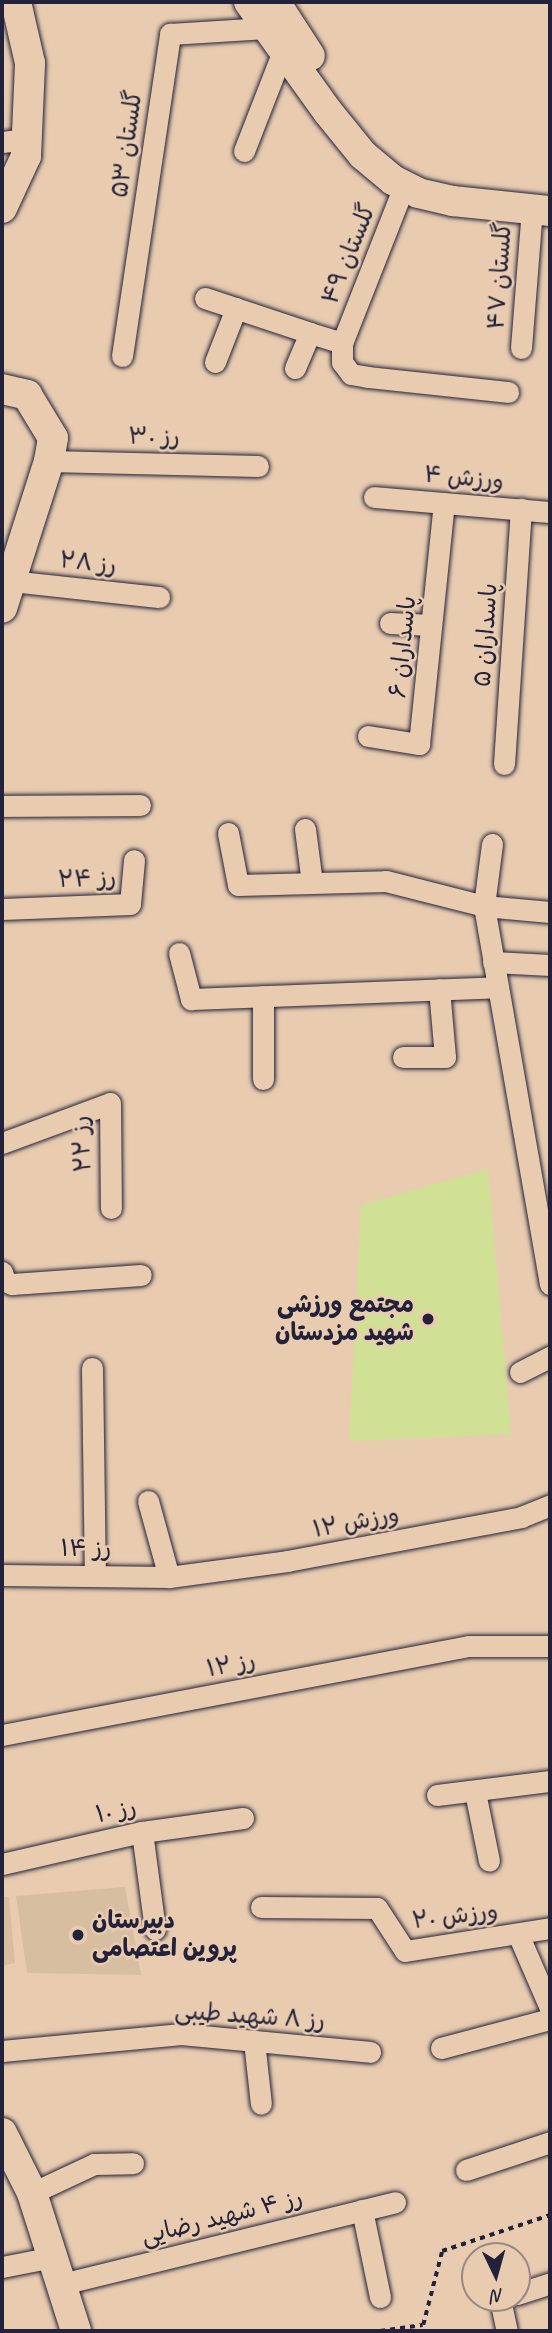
<!DOCTYPE html>
<meta charset="utf-8">
<style>
body{margin:0}
#map{position:relative;width:552px;height:2333px;overflow:hidden;background:#e9ccb0;font-family:Caveat,"Playpen Sans Arabic",sans-serif}
div>[style]{position:absolute}
.built>*{inset:0;background:#d8bea1}
.green>*{inset:0;background:#d0e195}
.path>*{height:3.5px;margin-top:-1.75px;transform-origin:0;background:repeating-linear-gradient(90deg,#22223b 0 5px,transparent 0 10px)}
.roads{filter:drop-shadow(0 0 2px #22223b) drop-shadow(0 0 2px #22223b)}
.street>*{height:21px;margin:-10.5px;padding:0 10.5px;transform-origin:10.5px;border-radius:10.5px;background:#e9ccb0}
.secondary>*{height:30px;margin:-15px;padding:0 15px;transform-origin:15px;border-radius:15px;background:#e9ccb0}
.dots>*{width:19px;height:19px;translate:-50% -50%;box-sizing:border-box;border:4px solid #e9ccb0;border-radius:50%}
span{translate:-50% -50%;white-space:nowrap;text-align:center;line-height:1.15;-webkit-text-stroke:5px #e9ccb0;paint-order:stroke}
.street-label{font-size:24px;color:#22223b}
.poi-label{font-size:24px;color:#22223b;font-weight:700}
.right{translate:-100% -50%;text-align:right}
.left{translate:0 -50%;text-align:left}
.frame{position:absolute;inset:0;border:4px solid #22223b;pointer-events:none}
.north{position:absolute;left:461px;top:2242px;width:70px;height:70px;box-sizing:border-box;background:#e9ccb0;border:2px solid #998881;border-radius:50%;rotate:175deg;font-size:19px;font-weight:700;line-height:28px;text-align:center;color:#22223b}
.north::after{content:'';display:block;margin:auto;width:24px;height:32px;background:#22223b;clip-path:polygon(50% 0,100% 100%,50% 72%,0 100%)}
</style>
<div id="map">
<div class="built">
<div style="clip-path:polygon(125px 1887px,141px 1975px,27px 1973px,16px 1896px)"></div>
<div style="clip-path:polygon(2px 1897px,9px 1897px,15px 1963px,2px 1966px)"></div>
</div>
<div class="green">
<div style="clip-path:polygon(488px 1169px,511px 1434px,349px 1441px,361px 1205px)"></div>
</div>
<div class="path">
<div style="left:380px;top:2331px;width:43px;rotate:-7.9deg"></div>
<div style="left:423px;top:2325px;width:76px;rotate:-75.6deg"></div>
<div style="left:442px;top:2251px;width:114px;rotate:-18.4deg"></div>
</div>
<div class="roads">
<div class="street">
<div style="left:2px;top:142px;width:25px;rotate:-7deg"></div>
<div style="left:244px;top:151px;width:107px;rotate:-68.7deg"></div>
<div style="left:404px;top:186px;width:169px;rotate:111.5deg"></div>
<div style="left:342px;top:343px;width:19px;rotate:90deg"></div>
<div style="left:342px;top:362px;width:15px;rotate:53deg"></div>
<div style="left:351px;top:374px;width:17px;rotate:10deg"></div>
<div style="left:368px;top:377px;width:141px;rotate:6.1deg"></div>
<div style="left:205px;top:298px;width:111px;rotate:18.4deg"></div>
<div style="left:521px;top:348px;width:139px;rotate:-85.5deg"></div>
<div style="left:122px;top:356px;width:326px;rotate:-81.5deg"></div>
<div style="left:170px;top:34px;width:96px;rotate:-3.6deg"></div>
<div style="left:215px;top:362px;width:58px;rotate:-68.7deg"></div>
<div style="left:295px;top:368px;width:38px;rotate:-67deg"></div>
<div style="left:310px;top:333px;width:34px;rotate:17deg"></div>
<div style="left:49px;top:461px;width:209px;rotate:1.4deg"></div>
<div style="left:374px;top:497px;width:177px;rotate:4.9deg"></div>
<div style="left:11px;top:581px;width:149px;rotate:6.2deg"></div>
<div style="left:390px;top:623px;width:41px;rotate:2.8deg"></div>
<div style="left:368px;top:736px;width:52px;rotate:8.9deg"></div>
<div style="left:419px;top:744px;width:242px;rotate:-84.1deg"></div>
<div style="left:504px;top:764px;width:256px;rotate:-86.2deg"></div>
<div style="left:2px;top:806px;width:138px;rotate:-0.4deg"></div>
<div style="left:305px;top:829px;width:54px;rotate:82.6deg"></div>
<div style="left:228px;top:833px;width:53px;rotate:79.1deg"></div>
<div style="left:238px;top:885px;width:148px;rotate:-1.5deg"></div>
<div style="left:386px;top:881px;width:101px;rotate:14.3deg"></div>
<div style="left:484px;top:906px;width:66px;rotate:5.2deg"></div>
<div style="left:492px;top:844px;width:63px;rotate:97.4deg"></div>
<div style="left:484px;top:906px;width:384px;rotate:80.1deg"></div>
<div style="left:2px;top:909px;width:128px;rotate:-2.2deg"></div>
<div style="left:130px;top:904px;width:44px;rotate:-84.8deg"></div>
<div style="left:179px;top:953px;width:48px;rotate:75.4deg"></div>
<div style="left:191px;top:999px;width:307px;rotate:-2.2deg"></div>
<div style="left:493px;top:962px;width:57px;rotate:3deg"></div>
<div style="left:263px;top:996px;width:83px;rotate:90deg"></div>
<div style="left:403px;top:1057px;width:42px"></div>
<div style="left:445px;top:1057px;width:68px;rotate:-95deg"></div>
<div style="left:2px;top:1143px;width:115px;rotate:-20.3deg"></div>
<div style="left:110px;top:1103px;width:105px;rotate:89.5deg"></div>
<div style="left:2px;top:1272px;width:9px;rotate:72deg"></div>
<div style="left:5px;top:1281px;width:8px;rotate:23deg"></div>
<div style="left:12px;top:1284px;width:129px;rotate:-4deg"></div>
<div style="left:92px;top:1368px;width:207px;rotate:89.2deg"></div>
<div style="left:520px;top:1372px;width:34px;rotate:-27deg"></div>
<div style="left:148px;top:1501px;width:79px;rotate:74.6deg"></div>
<div style="left:2px;top:1575px;width:167px;rotate:0.7deg"></div>
<div style="left:169px;top:1577px;width:119px;rotate:-7.7deg"></div>
<div style="left:287px;top:1561px;width:238px;rotate:-10.6deg"></div>
<div style="left:521px;top:1517px;width:31px;rotate:-22deg"></div>
<div style="left:2px;top:1735px;width:475px;rotate:-10.8deg"></div>
<div style="left:469px;top:1646px;width:81px"></div>
<div style="left:475px;top:1792px;width:70px;rotate:78.5deg"></div>
<div style="left:437px;top:1795px;width:114px;rotate:-7.1deg"></div>
<div style="left:142px;top:1832px;width:98px;rotate:82.4deg"></div>
<div style="left:2px;top:1864px;width:144px;rotate:-12.9deg"></div>
<div style="left:142px;top:1832px;width:102px;rotate:-7.9deg"></div>
<div style="left:261px;top:1907px;width:116px;rotate:0.5deg"></div>
<div style="left:377px;top:1908px;width:51px;rotate:56.9deg"></div>
<div style="left:405px;top:1951px;width:147px;rotate:-9deg"></div>
<div style="left:518px;top:1934px;width:81px;rotate:66.6deg"></div>
<div style="left:254px;top:2041px;width:63px;rotate:83.7deg"></div>
<div style="left:441px;top:2048px;width:113px;rotate:-14.9deg"></div>
<div style="left:2px;top:2051px;width:180px;rotate:-5.4deg"></div>
<div style="left:181px;top:2034px;width:190px;rotate:5.4deg"></div>
<div style="left:466px;top:2170px;width:89px;rotate:-18.4deg"></div>
<div style="left:32px;top:2193px;width:68px;rotate:-25.1deg"></div>
<div style="left:94px;top:2164px;width:39px;rotate:-1deg"></div>
<div style="left:362px;top:2210px;width:89px;rotate:78.3deg"></div>
<div style="left:2px;top:2267px;width:52px;rotate:-11.1deg"></div>
<div style="left:62px;top:2284px;width:343px;rotate:-13.8deg"></div>
<div style="left:517px;top:2294px;width:35px;rotate:-18deg"></div>
<div style="left:503px;top:2298px;width:3px;rotate:162deg"></div>
<div style="left:500px;top:2299px;width:33px;rotate:78deg"></div>
</div>
<div class="secondary">
<div style="left:249px;top:2px;width:135px;rotate:54.3deg"></div>
<div style="left:328px;top:112px;width:55px;rotate:50.9deg"></div>
<div style="left:363px;top:155px;width:39px;rotate:40deg"></div>
<div style="left:393px;top:180px;width:28px;rotate:27deg"></div>
<div style="left:418px;top:193px;width:36px;rotate:13deg"></div>
<div style="left:453px;top:201px;width:98px;rotate:5.9deg"></div>
<div style="left:275px;top:2px;width:64px;rotate:57.1deg"></div>
<div style="left:2px;top:208px;width:57px;rotate:-65.2deg"></div>
<div style="left:26px;top:156px;width:93px;rotate:-87.5deg"></div>
<div style="left:30px;top:63px;width:63px;rotate:-102.9deg"></div>
<div style="left:2px;top:389px;width:26px;rotate:13deg"></div>
<div style="left:27px;top:395px;width:50px;rotate:58.8deg"></div>
<div style="left:53px;top:438px;width:23px;rotate:100deg"></div>
<div style="left:49px;top:461px;width:154px;rotate:107.7deg"></div>
<div style="left:2px;top:2133px;width:67px;rotate:63.4deg"></div>
<div style="left:32px;top:2193px;width:145px;rotate:72.3deg"></div>
</div>
</div>
<div class="dots">
<div style="left:428px;top:1319px;background:#22223b"></div>
<div style="left:78px;top:1935px;background:#22223b"></div>
</div>
<div class="street-label">
<span style="left:127px;top:144px;rotate:-82deg">گلستان ۵۳</span>
<span style="left:349px;top:254px;rotate:-68deg">گلستان ۴۹</span>
<span style="left:500px;top:276px;rotate:-86deg">گلستان ۴۷</span>
<span style="left:154px;top:437px;rotate:1deg">رز ۳۰</span>
<span style="left:464px;top:478px;rotate:5deg">ورزش ۴</span>
<span style="left:88px;top:563px;rotate:6deg">رز ۲۸</span>
<span style="left:486px;top:635px;rotate:-86deg">پاسداران ۵</span>
<span style="left:403px;top:647px;rotate:-84deg">پاسداران ۶</span>
<span style="left:87px;top:879px;rotate:-2deg">رز ۲۴</span>
<span style="left:82px;top:1144px;rotate:-93deg">رز ۲۲</span>
<span style="left:356px;top:1522px;rotate:-11deg">ورزش ۱۲</span>
<span style="left:86px;top:1549px">رز ۱۴</span>
<span style="left:231px;top:1665px;rotate:-11deg">رز ۱۲</span>
<span style="left:116px;top:1811px;rotate:-12deg">رز ۱۰</span>
<span style="left:455px;top:1916px;rotate:-7deg">ورزش ۲۰</span>
<span style="left:250px;top:2016px;rotate:4deg">رز ۸ شهید طیبی</span>
<span style="left:222px;top:2217px;rotate:-14deg">رز ۴ شهید رضایی</span>
</div>
<div class="poi-label">
<span class="right" style="left:414px;top:1319px">مجتمع ورزشی<br>شهید مزدستان</span>
<span class="left" style="left:92px;top:1935px">دبیرستان<br>پروین اعتصامی</span>
</div>
<div class="frame"></div>
<div class="north">N</div>
</div>
